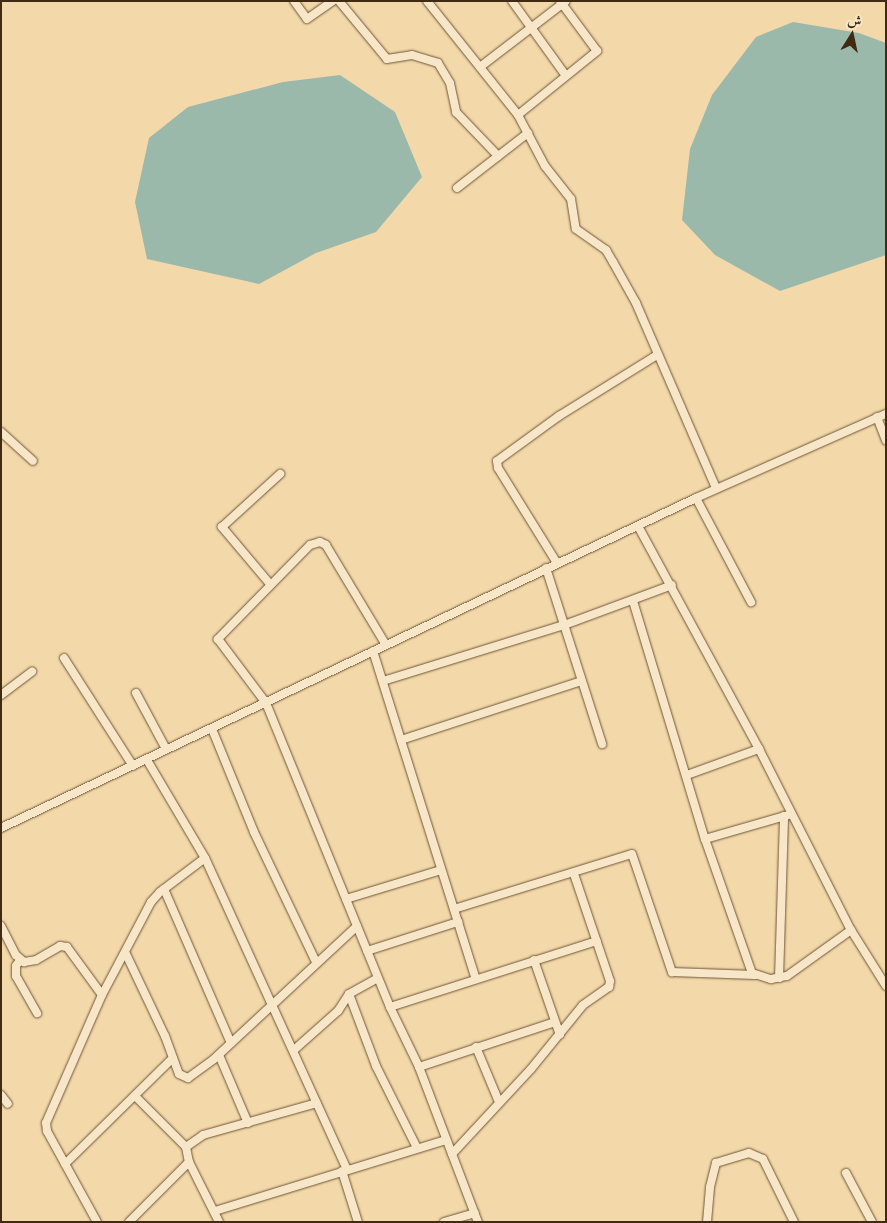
<!DOCTYPE html>
<meta charset="utf-8">
<style>
body{margin:0}
#map{position:relative;width:887px;height:1223px;overflow:hidden;background:#f3d8a9;font-family:"Libre Caslon Text",Amiri,serif}
div>[style]{position:absolute}
.water>*{inset:0;background:#9bb9ab}
.roads{filter:drop-shadow(0 0 1px #6d5637) drop-shadow(0 0 1px #6d5637)}
.street>*{height:8px;margin:-4px;padding:0 4px;transform-origin:4px;border-radius:4px;background:#f7e6c7}
span{translate:-50% -50%;white-space:nowrap;text-align:center;line-height:1.15;-webkit-text-stroke:5px #f7e6c7;paint-order:stroke}
.frame{position:absolute;inset:0;border:2px solid #402a11;pointer-events:none}
.north{position:absolute;left:827px;top:10px;width:50px;height:50px;-webkit-text-stroke:4px #f7e6c7;paint-order:stroke;rotate:10deg;font-size:14px;font-weight:700;line-height:20px;text-align:center;color:#402a11}
.north::after{content:'';display:block;margin:auto;width:18px;height:22px;background:#402a11;clip-path:polygon(50% 0,100% 100%,50% 72%,0 100%)}
</style>
<div id="map">
<div class="water">
<div style="clip-path:polygon(793px 22px,859px 33px,886px 43px,886px 255px,780px 291px,715px 255px,682px 220px,690px 149px,712px 95px,756px 37px)"></div>
<div style="clip-path:polygon(340px 75px,395px 112px,422px 177px,376px 232px,316px 253px,259px 284px,147px 259px,135px 202px,149px 138px,188px 107px,283px 82px)"></div>
</div>
<div class="roads">
<div class="street">
<div style="left:294px;top:1px;width:22px;rotate:54deg"></div>
<div style="left:307px;top:19px;width:32px;rotate:-35deg"></div>
<div style="left:339px;top:1px;width:75px;rotate:50.4deg"></div>
<div style="left:387px;top:59px;width:25px;rotate:-9deg"></div>
<div style="left:412px;top:55px;width:27px;rotate:17deg"></div>
<div style="left:438px;top:63px;width:23px;rotate:59deg"></div>
<div style="left:450px;top:83px;width:30px;rotate:78deg"></div>
<div style="left:456px;top:112px;width:61px;rotate:46.3deg"></div>
<div style="left:427px;top:1px;width:146px;rotate:51.4deg"></div>
<div style="left:518px;top:115px;width:58px;rotate:62.1deg"></div>
<div style="left:545px;top:166px;width:42px;rotate:51.8deg"></div>
<div style="left:571px;top:199px;width:30px;rotate:81deg"></div>
<div style="left:576px;top:229px;width:37px;rotate:35deg"></div>
<div style="left:606px;top:250px;width:14px;rotate:60deg"></div>
<div style="left:613px;top:262px;width:47px;rotate:60.7deg"></div>
<div style="left:636px;top:303px;width:202px;rotate:66.6deg"></div>
<div style="left:512px;top:1px;width:92px;rotate:54.2deg"></div>
<div style="left:480px;top:67px;width:108px;rotate:-37.5deg"></div>
<div style="left:518px;top:115px;width:102px;rotate:-39deg"></div>
<div style="left:597px;top:51px;width:62px;rotate:-126.5deg"></div>
<div style="left:457px;top:188px;width:90px;rotate:-37.8deg"></div>
<div style="left:877px;top:417px;width:25px;rotate:69deg"></div>
<div style="left:1px;top:432px;width:43px;rotate:42.2deg"></div>
<div style="left:696px;top:498px;width:118px;rotate:62.1deg"></div>
<div style="left:638px;top:526px;width:254px;rotate:61.5deg"></div>
<div style="left:759px;top:749px;width:203px;rotate:63.1deg"></div>
<div style="left:851px;top:930px;width:66px;rotate:58deg"></div>
<div style="left:557px;top:563px;width:112px;rotate:-121.8deg"></div>
<div style="left:498px;top:468px;width:7px;rotate:-98deg"></div>
<div style="left:497px;top:461px;width:77px;rotate:-36deg"></div>
<div style="left:559px;top:416px;width:115px;rotate:-31.9deg"></div>
<div style="left:546px;top:568px;width:185px;rotate:72.3deg"></div>
<div style="left:270px;top:584px;width:75px;rotate:-130.1deg"></div>
<div style="left:222px;top:527px;width:79px;rotate:-42.4deg"></div>
<div style="left:633px;top:601px;width:249px;rotate:73.2deg"></div>
<div style="left:705px;top:839px;width:142px;rotate:70.7deg"></div>
<div style="left:752px;top:973px;width:20px;rotate:18deg"></div>
<div style="left:771px;top:979px;width:16px;rotate:-11deg"></div>
<div style="left:787px;top:976px;width:79px;rotate:-35.7deg"></div>
<div style="left:386px;top:645px;width:117px;rotate:-121deg"></div>
<div style="left:326px;top:545px;width:7px;rotate:-153deg"></div>
<div style="left:320px;top:542px;width:10px;rotate:163deg"></div>
<div style="left:310px;top:545px;width:132px;rotate:134.4deg"></div>
<div style="left:218px;top:639px;width:80px;rotate:53.1deg"></div>
<div style="left:266px;top:703px;width:328px;rotate:67.8deg"></div>
<div style="left:390px;top:1007px;width:67px;rotate:64.2deg"></div>
<div style="left:419px;top:1067px;width:166px;rotate:69.2deg"></div>
<div style="left:373px;top:651px;width:344px;rotate:72.6deg"></div>
<div style="left:64px;top:658px;width:128px;rotate:57.4deg"></div>
<div style="left:383px;top:681px;width:189px;rotate:-17.2deg"></div>
<div style="left:564px;top:625px;width:115px;rotate:-20.3deg"></div>
<div style="left:136px;top:693px;width:64px;rotate:61.8deg"></div>
<div style="left:1px;top:695px;width:39px;rotate:-37deg"></div>
<div style="left:212px;top:729px;width:111px;rotate:67.8deg"></div>
<div style="left:254px;top:832px;width:144px;rotate:64.5deg"></div>
<div style="left:401px;top:740px;width:190px;rotate:-18.1deg"></div>
<div style="left:147px;top:760px;width:114px;rotate:59.4deg"></div>
<div style="left:205px;top:858px;width:342px;rotate:65.5deg"></div>
<div style="left:687px;top:775px;width:77px;rotate:-19.9deg"></div>
<div style="left:1px;top:828px;width:769px;rotate:-25.4deg"></div>
<div style="left:696px;top:498px;width:208px;rotate:-23.9deg"></div>
<div style="left:705px;top:839px;width:86px;rotate:-16.1deg"></div>
<div style="left:164px;top:889px;width:168px;rotate:66.5deg"></div>
<div style="left:346px;top:899px;width:99px;rotate:-17deg"></div>
<div style="left:454px;top:909px;width:186px;rotate:-17.2deg"></div>
<div style="left:632px;top:854px;width:125px;rotate:71.3deg"></div>
<div style="left:672px;top:972px;width:83px;rotate:2.1deg"></div>
<div style="left:1px;top:926px;width:33px;rotate:63deg"></div>
<div style="left:16px;top:955px;width:11px;rotate:41deg"></div>
<div style="left:24px;top:962px;width:12px;rotate:-9deg"></div>
<div style="left:36px;top:960px;width:28px;rotate:-30deg"></div>
<div style="left:60px;top:946px;width:7px;rotate:8deg"></div>
<div style="left:67px;top:947px;width:59px;rotate:53.9deg"></div>
<div style="left:367px;top:951px;width:96px;rotate:-17.7deg"></div>
<div style="left:126px;top:954px;width:91px;rotate:64.6deg"></div>
<div style="left:165px;top:1036px;width:40px;rotate:69.8deg"></div>
<div style="left:179px;top:1074px;width:10px;rotate:24deg"></div>
<div style="left:188px;top:1078px;width:32px;rotate:-36deg"></div>
<div style="left:214px;top:1059px;width:195px;rotate:-42.9deg"></div>
<div style="left:20px;top:960px;width:7px;rotate:124deg"></div>
<div style="left:16px;top:966px;width:10px;rotate:90deg"></div>
<div style="left:16px;top:976px;width:43px;rotate:60.4deg"></div>
<div style="left:534px;top:960px;width:79px;rotate:70.9deg"></div>
<div style="left:779px;top:978px;width:162px;rotate:-88.2deg"></div>
<div style="left:349px;top:994px;width:77px;rotate:69.4deg"></div>
<div style="left:376px;top:1066px;width:92px;rotate:63.4deg"></div>
<div style="left:390px;top:1007px;width:217px;rotate:-17.7deg"></div>
<div style="left:476px;top:1047px;width:60px;rotate:67.3deg"></div>
<div style="left:294px;top:1050px;width:59px;rotate:-41.6deg"></div>
<div style="left:338px;top:1011px;width:20px;rotate:-57deg"></div>
<div style="left:349px;top:994px;width:33px;rotate:-29deg"></div>
<div style="left:219px;top:1055px;width:74px;rotate:66.9deg"></div>
<div style="left:419px;top:1067px;width:143px;rotate:-18.3deg"></div>
<div style="left:1px;top:1095px;width:11px;rotate:52deg"></div>
<div style="left:136px;top:1097px;width:71px;rotate:45deg"></div>
<div style="left:186px;top:1147px;width:15px;rotate:79deg"></div>
<div style="left:189px;top:1162px;width:67px;rotate:63.4deg"></div>
<div style="left:186px;top:1147px;width:21px;rotate:-35deg"></div>
<div style="left:203px;top:1135px;width:118px;rotate:-15.7deg"></div>
<div style="left:452px;top:1154px;width:116px;rotate:-47.1deg"></div>
<div style="left:531px;top:1069px;width:82px;rotate:-50.9deg"></div>
<div style="left:583px;top:1005px;width:32px;rotate:-35deg"></div>
<div style="left:609px;top:987px;width:6px;rotate:-81deg"></div>
<div style="left:610px;top:981px;width:113px;rotate:-108.6deg"></div>
<div style="left:65px;top:1164px;width:151px;rotate:-44.5deg"></div>
<div style="left:342px;top:1171px;width:53px;rotate:72.6deg"></div>
<div style="left:846px;top:1173px;width:55px;rotate:62deg"></div>
<div style="left:215px;top:1211px;width:242px;rotate:-17.1deg"></div>
<div style="left:97px;top:1222px;width:104px;rotate:-118.8deg"></div>
<div style="left:47px;top:1131px;width:8px;rotate:-97deg"></div>
<div style="left:46px;top:1123px;width:140px;rotate:-66.4deg"></div>
<div style="left:102px;top:995px;width:105px;rotate:-62.2deg"></div>
<div style="left:151px;top:902px;width:13px;rotate:-48deg"></div>
<div style="left:160px;top:892px;width:56px;rotate:-37.1deg"></div>
<div style="left:129px;top:1222px;width:85px;rotate:-45deg"></div>
<div style="left:444px;top:1222px;width:32px;rotate:-16deg"></div>
<div style="left:707px;top:1222px;width:35px;rotate:-85deg"></div>
<div style="left:710px;top:1187px;width:25px;rotate:-76deg"></div>
<div style="left:716px;top:1163px;width:34px;rotate:-17deg"></div>
<div style="left:749px;top:1153px;width:15px;rotate:23deg"></div>
<div style="left:763px;top:1159px;width:70px;rotate:63.8deg"></div>
</div>
</div>
<div class="frame"></div>
<div class="north">ش</div>
</div>
